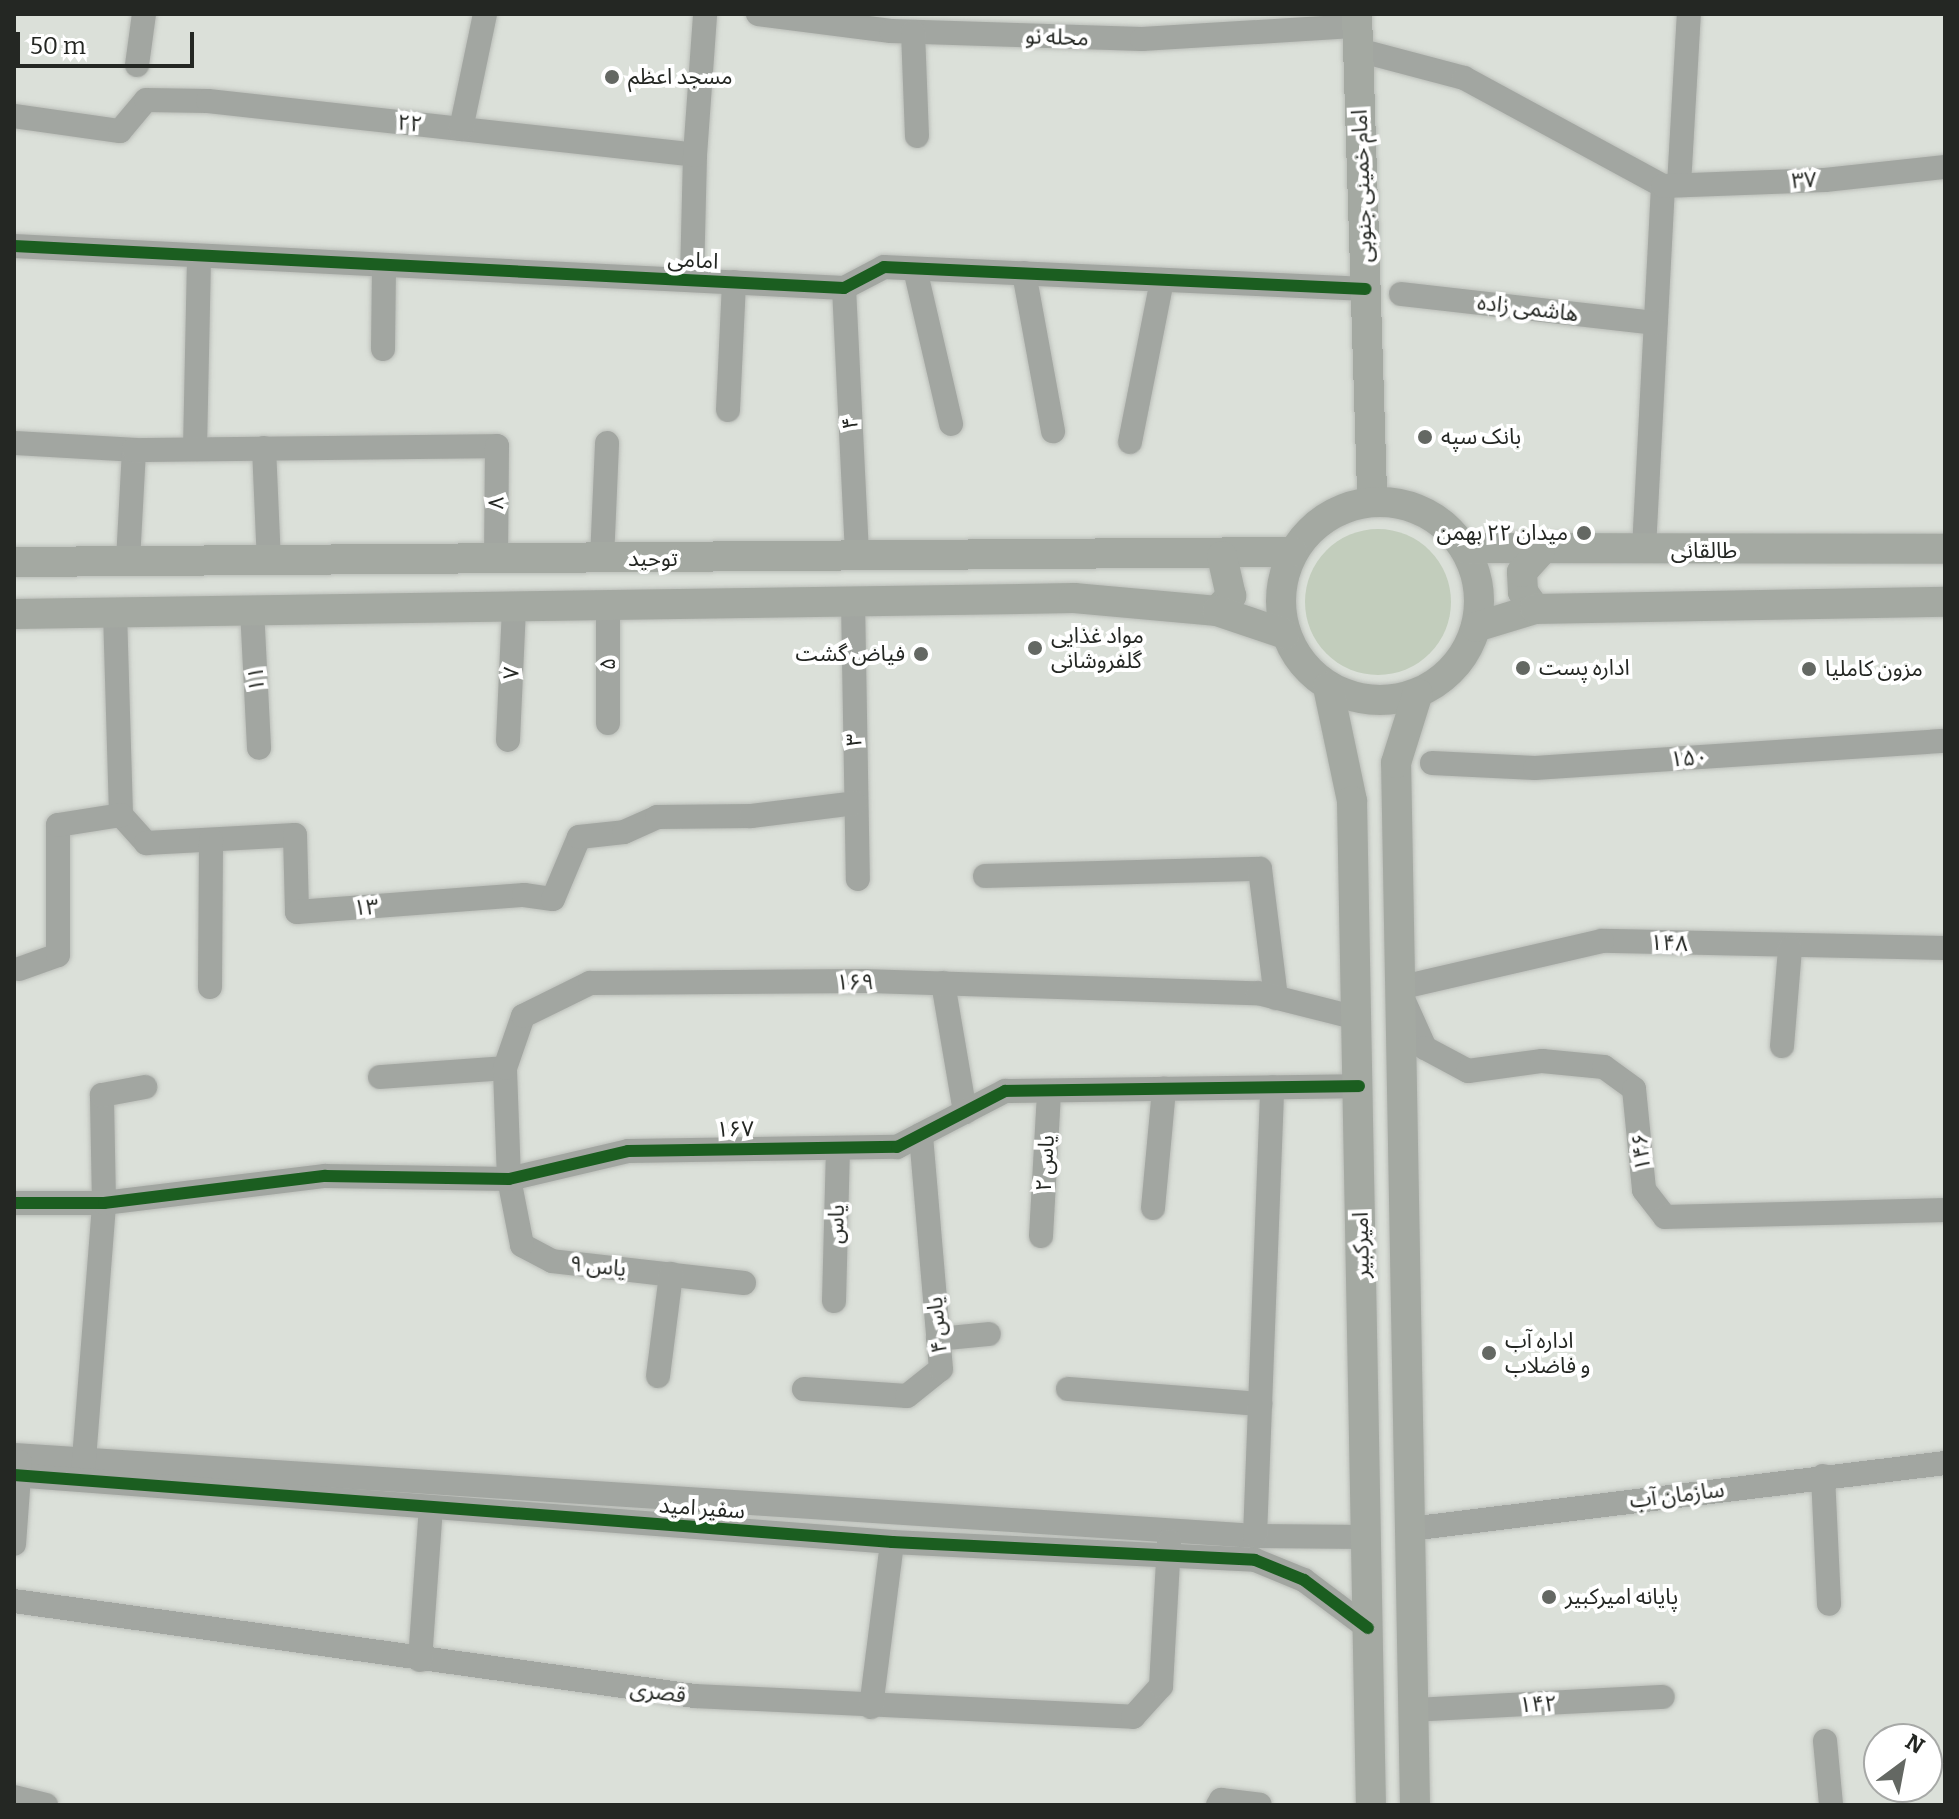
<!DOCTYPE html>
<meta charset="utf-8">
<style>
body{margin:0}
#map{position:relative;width:1959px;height:1819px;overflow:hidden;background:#dbe0d9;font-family:Bitter,"Noto Sans Arabic",serif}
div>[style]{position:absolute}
.green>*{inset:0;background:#c2cdbc}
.round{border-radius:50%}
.roads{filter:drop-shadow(0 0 2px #bbbeb9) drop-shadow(0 0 2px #bbbeb9)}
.minor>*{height:24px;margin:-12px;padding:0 12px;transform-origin:12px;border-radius:12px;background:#a2a6a1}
.major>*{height:30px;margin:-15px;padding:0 15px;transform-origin:15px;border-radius:15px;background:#a4a9a2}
.major>.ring{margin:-15px;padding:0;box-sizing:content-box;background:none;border:30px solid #a4a9a2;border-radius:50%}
.cycleway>*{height:12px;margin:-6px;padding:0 6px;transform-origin:6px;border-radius:6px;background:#1b5e20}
.dots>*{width:22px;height:22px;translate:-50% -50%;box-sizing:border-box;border:4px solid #fff;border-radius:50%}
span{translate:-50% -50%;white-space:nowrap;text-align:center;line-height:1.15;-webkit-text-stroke:8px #fff;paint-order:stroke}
.street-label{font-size:22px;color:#242723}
.poi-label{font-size:22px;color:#242723}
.left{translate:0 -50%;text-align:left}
.right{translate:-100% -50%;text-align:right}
.frame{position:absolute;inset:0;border:16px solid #242723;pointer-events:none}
.north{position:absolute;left:1863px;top:1723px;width:80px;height:80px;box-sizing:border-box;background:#fff;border:2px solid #a7a9a7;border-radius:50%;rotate:32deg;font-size:22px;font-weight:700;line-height:32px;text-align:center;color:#242723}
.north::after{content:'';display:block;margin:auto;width:28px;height:36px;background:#646863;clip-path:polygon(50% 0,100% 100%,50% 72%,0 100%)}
.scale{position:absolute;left:16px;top:32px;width:178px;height:36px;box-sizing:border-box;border:4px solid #242723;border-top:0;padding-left:10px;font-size:24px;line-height:28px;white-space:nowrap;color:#242723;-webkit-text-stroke:6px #fff;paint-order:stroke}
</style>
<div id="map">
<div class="green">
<div class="round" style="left:1305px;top:529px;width:146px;height:146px"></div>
</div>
<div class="roads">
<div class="minor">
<div style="left:758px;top:14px;width:134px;rotate:7.3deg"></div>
<div style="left:891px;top:31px;width:251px;rotate:1.8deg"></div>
<div style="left:1142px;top:39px;width:215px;rotate:-3.5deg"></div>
<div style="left:913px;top:32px;width:104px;rotate:87.8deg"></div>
<div style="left:1358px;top:50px;width:110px;rotate:14.8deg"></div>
<div style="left:1464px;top:78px;width:226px;rotate:28.5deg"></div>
<div style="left:1663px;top:186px;width:365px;rotate:93deg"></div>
<div style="left:137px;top:65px;width:51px;rotate:-82.2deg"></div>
<div style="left:14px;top:116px;width:107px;rotate:8.1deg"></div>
<div style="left:120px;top:131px;width:40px;rotate:-50deg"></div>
<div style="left:146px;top:100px;width:62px;rotate:0.9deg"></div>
<div style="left:208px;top:101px;width:490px;rotate:6.3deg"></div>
<div style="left:695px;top:155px;width:125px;rotate:91.4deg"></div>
<div style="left:461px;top:129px;width:117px;rotate:-78.2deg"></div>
<div style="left:695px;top:155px;width:141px;rotate:-85.9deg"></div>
<div style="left:1679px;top:185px;width:171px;rotate:-86.7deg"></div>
<div style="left:1663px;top:186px;width:162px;rotate:-2.1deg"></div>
<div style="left:1825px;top:180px;width:121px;rotate:-6.2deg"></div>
<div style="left:14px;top:246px;width:831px;rotate:2.9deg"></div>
<div style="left:844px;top:288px;width:45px;rotate:-27.7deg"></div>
<div style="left:884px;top:267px;width:482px;rotate:2.6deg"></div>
<div style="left:915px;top:269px;width:159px;rotate:76.9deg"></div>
<div style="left:1024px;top:273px;width:161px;rotate:79.6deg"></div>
<div style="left:844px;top:288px;width:270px;rotate:87.2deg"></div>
<div style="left:1401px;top:294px;width:256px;rotate:6.5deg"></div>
<div style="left:383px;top:349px;width:83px;rotate:-89.3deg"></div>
<div style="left:728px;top:410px;width:128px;rotate:-87.3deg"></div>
<div style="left:1130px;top:442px;width:165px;rotate:-78.8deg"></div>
<div style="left:14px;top:443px;width:120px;rotate:3.3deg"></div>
<div style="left:134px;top:450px;width:111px;rotate:93.1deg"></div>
<div style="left:264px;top:448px;width:113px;rotate:87.5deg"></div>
<div style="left:195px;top:449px;width:193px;rotate:-88.8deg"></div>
<div style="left:134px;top:450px;width:363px;rotate:-0.6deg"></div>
<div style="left:497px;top:446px;width:114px;rotate:90.5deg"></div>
<div style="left:602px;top:559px;width:116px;rotate:-87.5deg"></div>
<div style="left:853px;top:601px;width:278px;rotate:89deg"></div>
<div style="left:252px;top:609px;width:139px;rotate:87.1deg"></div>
<div style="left:115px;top:612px;width:203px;rotate:88.3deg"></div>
<div style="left:121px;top:815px;width:38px;rotate:48deg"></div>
<div style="left:146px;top:843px;width:149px;rotate:-3.1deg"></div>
<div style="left:295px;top:835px;width:77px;rotate:88.5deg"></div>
<div style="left:297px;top:912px;width:228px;rotate:-4.3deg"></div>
<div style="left:524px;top:895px;width:29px;rotate:8deg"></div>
<div style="left:553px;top:899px;width:67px;rotate:-67.2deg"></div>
<div style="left:579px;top:837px;width:45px;rotate:-6.3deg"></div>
<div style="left:624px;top:832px;width:36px;rotate:-24deg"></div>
<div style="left:657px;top:817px;width:94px;rotate:-0.6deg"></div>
<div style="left:751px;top:816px;width:105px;rotate:-7.1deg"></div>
<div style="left:608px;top:723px;width:118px;rotate:-90deg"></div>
<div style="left:508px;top:740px;width:133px;rotate:-87.4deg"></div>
<div style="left:1432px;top:763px;width:103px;rotate:2.8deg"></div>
<div style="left:1535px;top:768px;width:411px;rotate:-3.8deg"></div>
<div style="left:985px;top:876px;width:275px;rotate:-1.5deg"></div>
<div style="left:1260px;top:869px;width:130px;rotate:82.9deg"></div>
<div style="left:1945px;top:948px;width:343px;rotate:-178.8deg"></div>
<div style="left:1602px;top:941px;width:209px;rotate:167deg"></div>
<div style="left:1398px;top:988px;width:66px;rotate:65.8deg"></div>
<div style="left:1425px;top:1048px;width:49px;rotate:28.1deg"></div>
<div style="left:1468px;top:1071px;width:75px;rotate:-7.7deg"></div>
<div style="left:1542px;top:1061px;width:62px;rotate:5.5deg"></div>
<div style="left:1604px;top:1067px;width:37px;rotate:36deg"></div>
<div style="left:1634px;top:1089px;width:101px;rotate:84.3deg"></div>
<div style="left:1644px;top:1190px;width:34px;rotate:52deg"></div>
<div style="left:1665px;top:1217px;width:280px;rotate:-1.4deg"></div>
<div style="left:19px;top:969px;width:41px;rotate:-19.7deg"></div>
<div style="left:58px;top:955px;width:130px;rotate:-90deg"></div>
<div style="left:58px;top:825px;width:64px;rotate:-9deg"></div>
<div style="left:943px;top:983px;width:131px;rotate:80.3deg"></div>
<div style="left:210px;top:987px;width:147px;rotate:-89.6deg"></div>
<div style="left:1782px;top:1046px;width:98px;rotate:-85.3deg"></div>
<div style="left:380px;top:1077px;width:125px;rotate:-4.1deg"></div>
<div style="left:14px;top:1203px;width:90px"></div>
<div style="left:104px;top:1203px;width:223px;rotate:-7deg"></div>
<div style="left:325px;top:1176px;width:184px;rotate:0.9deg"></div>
<div style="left:509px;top:1179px;width:122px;rotate:-13.2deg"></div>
<div style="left:628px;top:1151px;width:269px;rotate:-0.9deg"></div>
<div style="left:897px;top:1147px;width:122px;rotate:-27.4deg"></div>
<div style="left:1005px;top:1091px;width:354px;rotate:-0.8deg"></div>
<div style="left:1153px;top:1208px;width:120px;rotate:-84.7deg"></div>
<div style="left:1041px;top:1236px;width:145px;rotate:-86.8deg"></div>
<div style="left:744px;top:1283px;width:193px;rotate:-173.5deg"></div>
<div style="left:552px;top:1261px;width:34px;rotate:-152deg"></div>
<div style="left:522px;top:1245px;width:67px;rotate:-101.1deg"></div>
<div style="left:509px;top:1179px;width:111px;rotate:-92.1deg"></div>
<div style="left:505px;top:1068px;width:55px;rotate:-70.9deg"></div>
<div style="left:523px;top:1016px;width:75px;rotate:-26.2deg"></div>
<div style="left:590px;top:983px;width:276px;rotate:-0.4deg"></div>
<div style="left:866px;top:981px;width:392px;rotate:1.8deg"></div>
<div style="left:1258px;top:993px;width:102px;rotate:14.2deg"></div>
<div style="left:834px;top:1301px;width:153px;rotate:-88.5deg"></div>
<div style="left:938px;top:1339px;width:51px;rotate:-5.6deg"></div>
<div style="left:658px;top:1376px;width:103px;rotate:-82.7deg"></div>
<div style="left:804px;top:1389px;width:103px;rotate:3.9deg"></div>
<div style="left:907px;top:1396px;width:43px;rotate:-38.5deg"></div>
<div style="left:941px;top:1369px;width:235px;rotate:-94.9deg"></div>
<div style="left:1068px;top:1389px;width:193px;rotate:4.5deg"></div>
<div style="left:14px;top:1455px;width:1244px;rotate:3.73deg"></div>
<div style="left:1255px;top:1536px;width:112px;rotate:0.5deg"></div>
<div style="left:83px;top:1472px;width:270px;rotate:-85.5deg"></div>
<div style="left:104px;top:1203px;width:108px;rotate:-91.1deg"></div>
<div style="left:102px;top:1095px;width:44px;rotate:-10.5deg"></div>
<div style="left:14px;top:1475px;width:881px;rotate:4.36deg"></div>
<div style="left:892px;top:1542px;width:363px;rotate:2.8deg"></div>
<div style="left:1255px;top:1560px;width:53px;rotate:22.2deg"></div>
<div style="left:1304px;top:1580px;width:80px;rotate:36.9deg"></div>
<div style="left:1823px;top:1476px;width:128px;rotate:87.3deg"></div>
<div style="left:1410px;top:1529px;width:539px;rotate:-7.03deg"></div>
<div style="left:1255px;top:1536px;width:449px;rotate:-87.8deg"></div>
<div style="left:14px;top:1544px;width:82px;rotate:-85.8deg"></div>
<div style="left:14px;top:1601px;width:687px;rotate:7.95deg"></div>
<div style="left:694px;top:1696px;width:440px;rotate:2.7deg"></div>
<div style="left:1133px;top:1717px;width:42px;rotate:-47.9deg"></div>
<div style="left:1161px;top:1686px;width:145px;rotate:-86.8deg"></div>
<div style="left:420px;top:1660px;width:152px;rotate:-85.9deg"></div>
<div style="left:871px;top:1707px;width:166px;rotate:-82.7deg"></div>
<div style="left:1413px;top:1710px;width:250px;rotate:-3deg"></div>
<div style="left:1825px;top:1741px;width:64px;rotate:84.6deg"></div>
<div style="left:14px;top:1797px;width:33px;rotate:14deg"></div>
<div style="left:1218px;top:1805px;width:6px;rotate:-59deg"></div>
<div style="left:1221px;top:1800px;width:39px;rotate:7deg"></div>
</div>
<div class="major">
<div style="left:1357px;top:14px;width:488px;rotate:88.2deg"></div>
<div class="ring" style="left:1281px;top:502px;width:168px;height:168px"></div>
<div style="left:1464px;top:548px;width:481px;rotate:0.1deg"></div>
<div style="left:14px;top:562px;width:1279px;rotate:-0.45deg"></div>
<div style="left:1535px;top:609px;width:21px;rotate:-125deg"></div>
<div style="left:1523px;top:592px;width:20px;rotate:-93deg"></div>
<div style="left:1522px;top:572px;width:27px;rotate:-48deg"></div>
<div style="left:1217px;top:611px;width:21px;rotate:-47deg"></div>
<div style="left:1231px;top:596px;width:41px;rotate:-102.7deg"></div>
<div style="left:14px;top:614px;width:1060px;rotate:-0.86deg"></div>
<div style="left:1074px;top:598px;width:144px;rotate:5.2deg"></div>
<div style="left:1217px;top:611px;width:72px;rotate:18.7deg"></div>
<div style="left:1476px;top:627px;width:62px;rotate:-17deg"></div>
<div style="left:1535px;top:609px;width:410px;rotate:-1deg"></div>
<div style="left:1328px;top:687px;width:116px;rotate:78.1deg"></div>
<div style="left:1352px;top:801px;width:1004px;rotate:88.92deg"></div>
<div style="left:1415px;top:1805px;width:1042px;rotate:-91.04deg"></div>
<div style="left:1396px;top:763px;width:73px;rotate:-72.6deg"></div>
</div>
</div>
<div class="cycleway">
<div style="left:14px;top:246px;width:831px;rotate:2.9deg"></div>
<div style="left:844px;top:288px;width:45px;rotate:-27.7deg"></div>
<div style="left:884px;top:267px;width:482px;rotate:2.6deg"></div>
<div style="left:14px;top:1203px;width:90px"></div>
<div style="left:104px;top:1203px;width:223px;rotate:-7deg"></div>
<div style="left:325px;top:1176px;width:184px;rotate:0.9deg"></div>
<div style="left:509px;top:1179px;width:122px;rotate:-13.2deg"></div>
<div style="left:628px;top:1151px;width:269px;rotate:-0.9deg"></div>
<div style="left:897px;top:1147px;width:122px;rotate:-27.4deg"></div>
<div style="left:1005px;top:1091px;width:354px;rotate:-0.8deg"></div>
<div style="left:14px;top:1475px;width:881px;rotate:4.36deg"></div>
<div style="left:892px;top:1542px;width:363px;rotate:2.8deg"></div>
<div style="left:1255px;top:1560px;width:53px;rotate:22.2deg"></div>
<div style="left:1304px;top:1580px;width:80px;rotate:36.9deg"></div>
</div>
<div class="dots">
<div style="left:612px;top:77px;background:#646863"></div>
<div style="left:1425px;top:437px;background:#646863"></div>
<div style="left:1584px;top:533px;background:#646863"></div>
<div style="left:1035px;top:648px;background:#646863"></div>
<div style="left:921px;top:654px;background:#646863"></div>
<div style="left:1523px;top:668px;background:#646863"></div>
<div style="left:1809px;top:669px;background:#646863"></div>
<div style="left:1489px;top:1353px;background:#646863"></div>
<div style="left:1549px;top:1597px;background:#646863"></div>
</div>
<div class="street-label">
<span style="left:1057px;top:37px;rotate:2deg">محله نو</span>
<span style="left:410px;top:123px;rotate:6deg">۲۲</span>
<span style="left:1804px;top:180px;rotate:-2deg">۳۷</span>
<span style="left:1362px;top:186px;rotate:-92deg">امام خمینی جنوبی</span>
<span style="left:693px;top:260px;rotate:3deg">امامی</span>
<span style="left:1528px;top:308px;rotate:7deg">هاشمی زاده</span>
<span style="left:850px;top:423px;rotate:-93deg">۴</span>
<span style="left:496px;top:503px;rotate:-89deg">۸</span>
<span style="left:1704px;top:551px">طالقانی</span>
<span style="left:653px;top:559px">توحید</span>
<span style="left:608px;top:664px;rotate:-90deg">۵</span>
<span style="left:511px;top:673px;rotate:-88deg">۷</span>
<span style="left:256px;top:679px;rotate:-93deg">۱۱</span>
<span style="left:854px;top:740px;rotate:-90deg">۳</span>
<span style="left:1689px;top:758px;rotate:-4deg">۱۵۰</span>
<span style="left:366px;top:907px;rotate:-4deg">۱۳</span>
<span style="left:1669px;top:943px;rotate:2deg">۱۴۸</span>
<span style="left:855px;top:982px;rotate:-1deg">۱۶۹</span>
<span style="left:735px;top:1129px;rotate:-1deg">۱۶۷</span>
<span style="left:1641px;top:1152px;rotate:-96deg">۱۴۶</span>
<span style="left:1045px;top:1163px;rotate:-87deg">یاس ۲</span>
<span style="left:836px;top:1224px;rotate:-88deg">یاس</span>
<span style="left:1361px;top:1245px;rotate:-91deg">امیرکبیر</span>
<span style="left:598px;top:1266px;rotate:6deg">یاس ۹</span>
<span style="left:937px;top:1325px;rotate:-95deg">یاس ۴</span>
<span style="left:1677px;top:1495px;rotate:-7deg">سازمان آب</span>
<span style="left:702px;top:1508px;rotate:4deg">سفیر امید</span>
<span style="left:658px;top:1692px;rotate:7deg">قصری</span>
<span style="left:1538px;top:1704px;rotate:-3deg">۱۴۲</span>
</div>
<div class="poi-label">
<span class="left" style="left:628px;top:77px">مسجد اعظم</span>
<span class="left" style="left:1441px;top:437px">بانک سپه</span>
<span class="right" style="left:1568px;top:533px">میدان ۲۲ بهمن</span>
<span class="left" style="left:1051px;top:648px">مواد غذایی<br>گلفروشانی</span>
<span class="right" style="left:905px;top:654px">فیاض گشت</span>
<span class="left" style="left:1539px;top:668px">اداره پست</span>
<span class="left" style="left:1825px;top:669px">مزون کاملیا</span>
<span class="left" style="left:1505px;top:1353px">اداره آب<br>و فاضلاب</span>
<span class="left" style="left:1565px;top:1597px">پایانه امیرکبیر</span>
</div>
<div class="frame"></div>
<div class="north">N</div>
<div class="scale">50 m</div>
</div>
